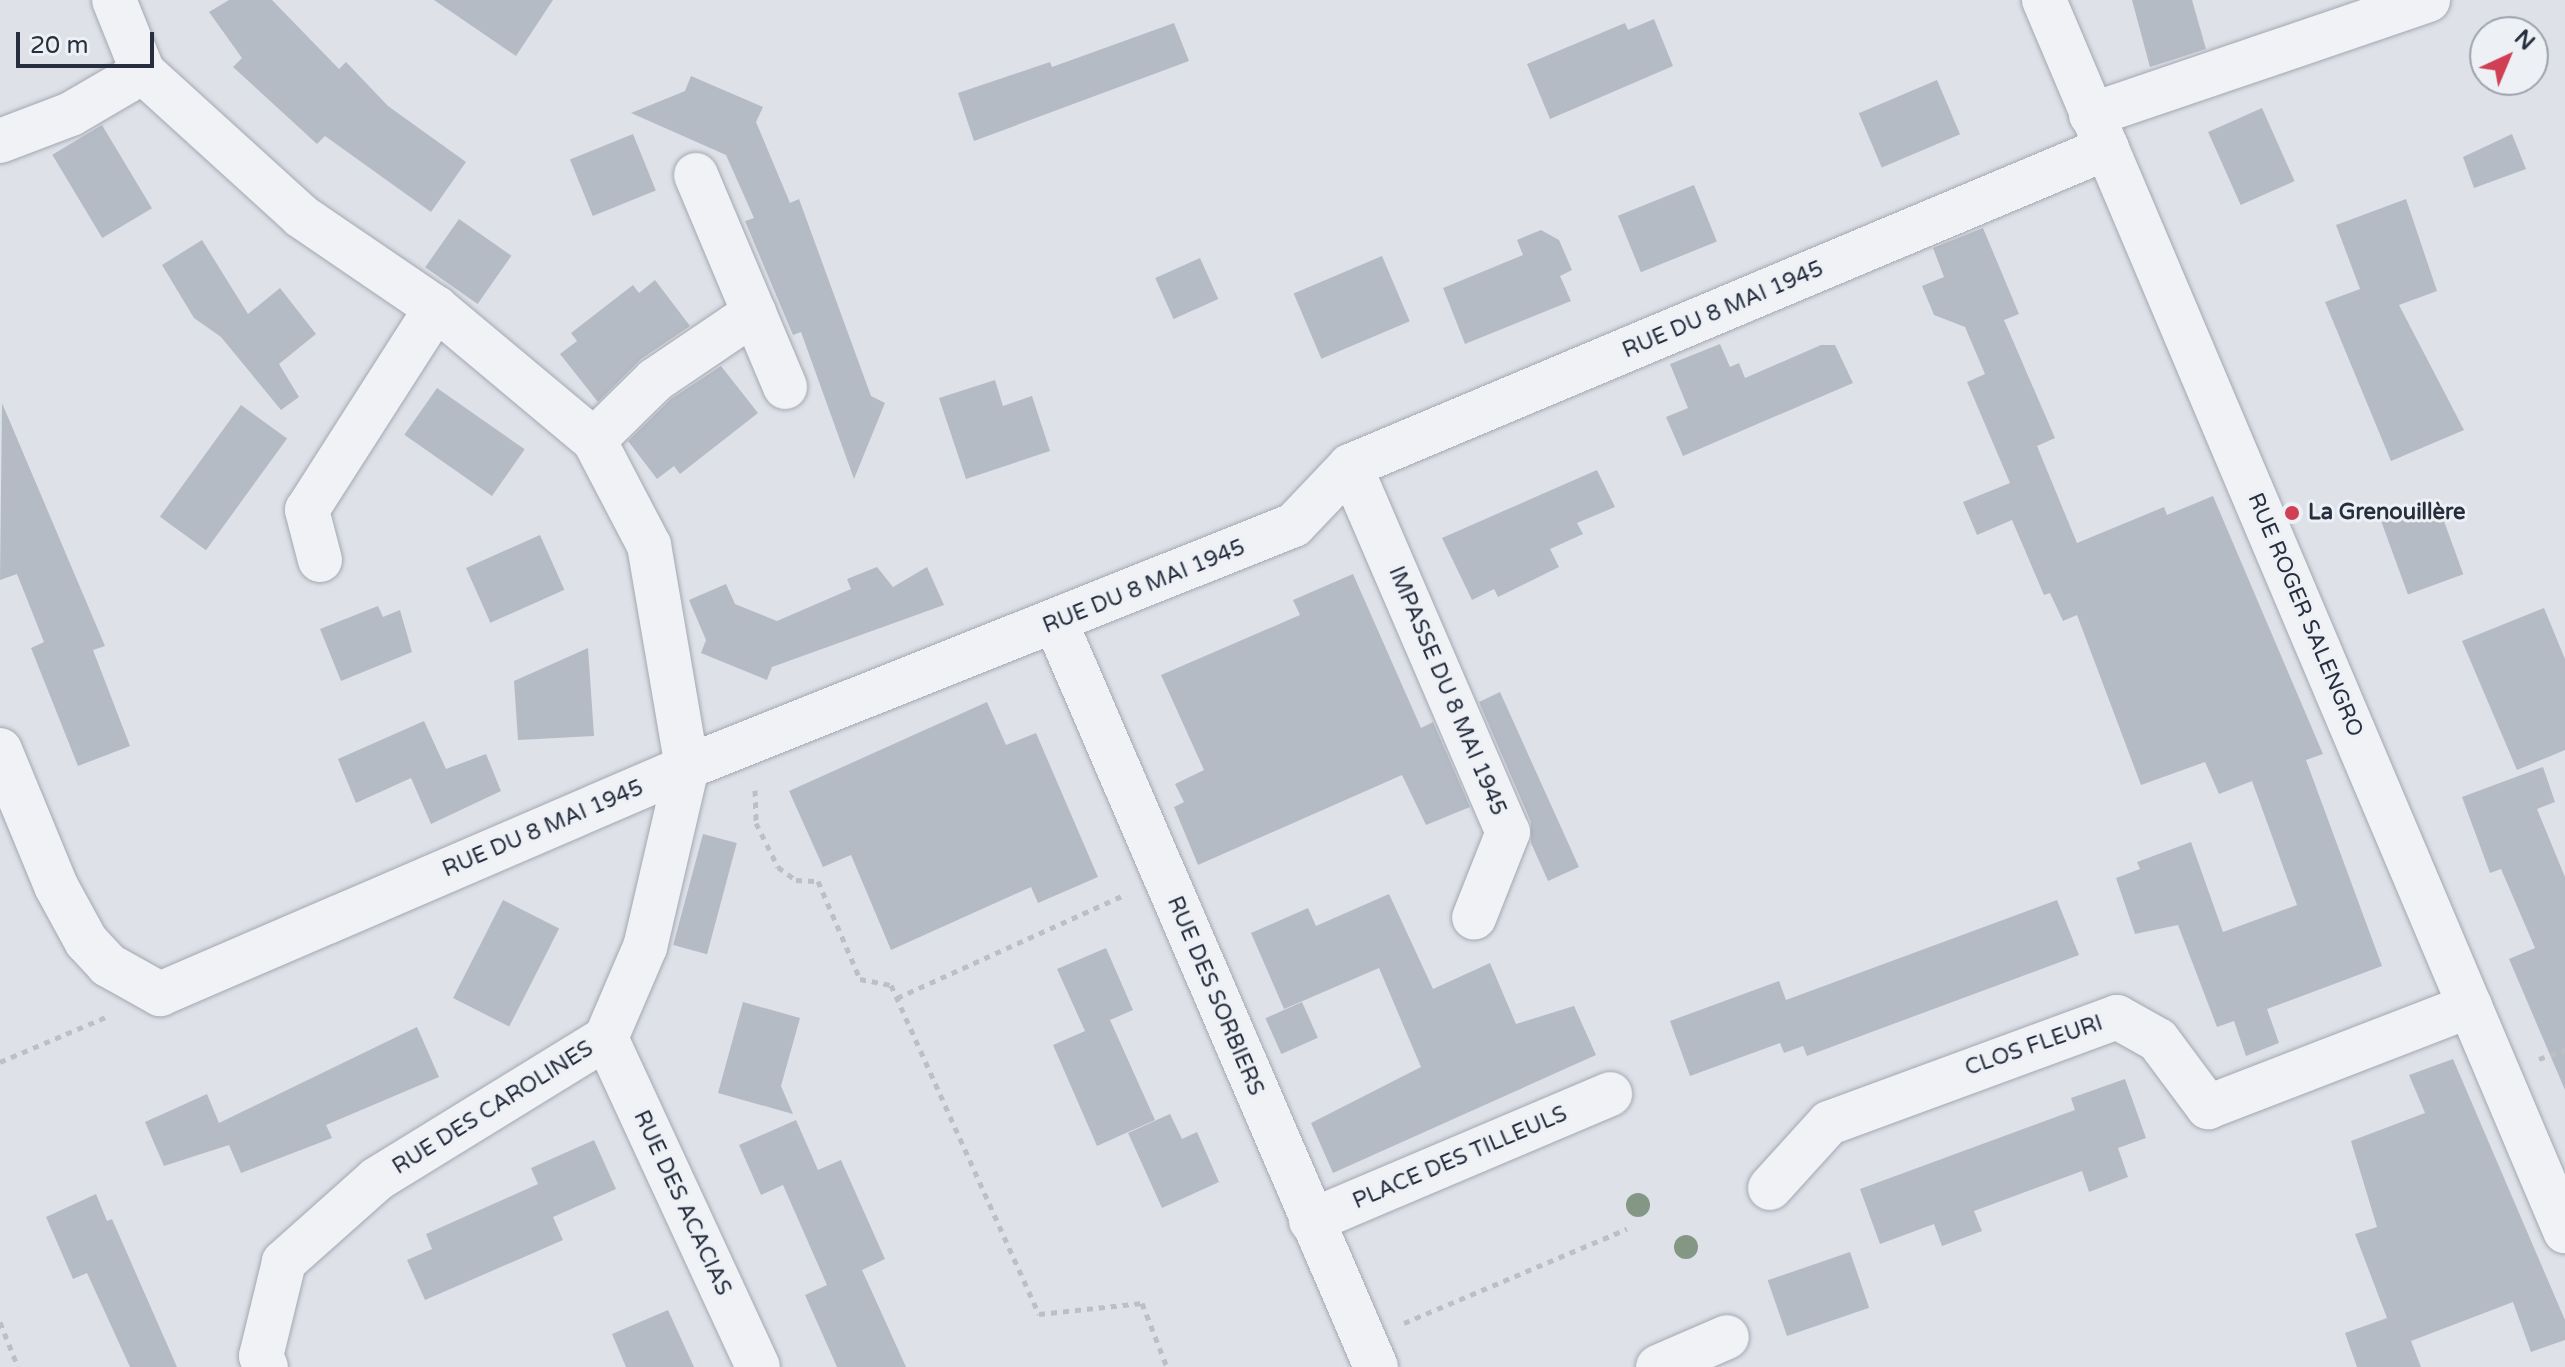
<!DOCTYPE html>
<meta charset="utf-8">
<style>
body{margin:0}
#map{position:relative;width:2565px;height:1367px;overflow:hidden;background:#dee1e8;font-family:"Varela Round",sans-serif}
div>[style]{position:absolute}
.building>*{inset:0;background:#b5bbc4;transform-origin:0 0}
.path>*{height:5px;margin-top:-2.5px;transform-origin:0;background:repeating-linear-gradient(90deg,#bcbfc6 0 6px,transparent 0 12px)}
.roads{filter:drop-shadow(0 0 2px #a3a8b2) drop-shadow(0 0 2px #a3a8b2)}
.minor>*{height:44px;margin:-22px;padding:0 22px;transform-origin:22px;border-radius:22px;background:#f0f2f6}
.trees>*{width:24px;height:24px;margin:-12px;border-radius:50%;background:#849785}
.dots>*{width:22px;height:22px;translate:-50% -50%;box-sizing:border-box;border:4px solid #edf0f5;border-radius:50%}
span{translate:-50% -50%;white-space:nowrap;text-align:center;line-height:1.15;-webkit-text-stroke:6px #edf0f5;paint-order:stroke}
.street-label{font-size:22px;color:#272f3f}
.poi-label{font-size:22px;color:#272f3f;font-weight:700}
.left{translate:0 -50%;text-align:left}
.north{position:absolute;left:2469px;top:16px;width:80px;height:80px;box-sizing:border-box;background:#edf0f5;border:2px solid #9ea3ac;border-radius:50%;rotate:44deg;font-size:22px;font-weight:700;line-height:32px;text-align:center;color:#272f3f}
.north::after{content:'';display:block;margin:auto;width:28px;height:36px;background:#d03f54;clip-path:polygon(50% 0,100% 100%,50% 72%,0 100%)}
.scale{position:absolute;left:16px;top:32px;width:138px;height:36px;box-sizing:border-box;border:4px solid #272f3f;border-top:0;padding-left:10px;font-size:24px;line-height:28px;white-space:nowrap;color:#272f3f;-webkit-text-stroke:6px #edf0f5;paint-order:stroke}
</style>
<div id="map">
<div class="building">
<div style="clip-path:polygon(229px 0,272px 0,339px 69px,346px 62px,388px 106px,466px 162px,431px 212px,325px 136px,317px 144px,233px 67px,242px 58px,209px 12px)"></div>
<div style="clip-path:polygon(434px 0,553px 0,516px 56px)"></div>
<div style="clip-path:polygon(2132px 0,2192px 0,2206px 49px,2150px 67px)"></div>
<div style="clip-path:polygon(1654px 19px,1673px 66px,1550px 119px,1527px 64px,1625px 23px,1628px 30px)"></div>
<div style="clip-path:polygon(1174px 23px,1189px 61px,974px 141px,958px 93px,1050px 62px,1052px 67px)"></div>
<div style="clip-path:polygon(691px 76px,763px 107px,756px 122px,790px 203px,799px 199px,871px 396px,885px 403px,854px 479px,801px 332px,793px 335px,745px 221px,754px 218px,726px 155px,631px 113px,685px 91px)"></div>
<div style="left:1937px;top:80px;width:59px;height:85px;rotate:67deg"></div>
<div style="left:2262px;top:108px;width:80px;height:59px;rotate:66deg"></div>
<div style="left:102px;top:125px;width:97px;height:58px;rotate:59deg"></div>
<div style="left:633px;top:134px;width:61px;height:68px;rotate:68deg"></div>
<div style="clip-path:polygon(2512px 134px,2526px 169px,2474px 188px,2463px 157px)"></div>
<div style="left:1694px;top:185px;width:61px;height:82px;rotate:68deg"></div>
<div style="clip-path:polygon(2406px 199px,2437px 291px,2399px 305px,2464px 430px,2391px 461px,2325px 302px,2360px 289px,2336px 225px)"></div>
<div style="left:459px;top:219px;width:64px;height:59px;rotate:35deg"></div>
<div style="clip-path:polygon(1983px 228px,2019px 314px,2004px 320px,2055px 438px,2037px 446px,2077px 543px,2164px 507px,2167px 515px,2213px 496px,2323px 754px,2306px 760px,2382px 966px,2267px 1009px,2279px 1043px,2246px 1056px,2234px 1021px,2217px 1027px,2178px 925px,2135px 934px,2116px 878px,2140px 869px,2137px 862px,2191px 842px,2223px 932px,2297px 905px,2252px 781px,2219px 794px,2205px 762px,2141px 785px,2077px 615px,2063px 621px,2050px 593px,2044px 595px,2012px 520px,1977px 535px,1963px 502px,2010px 483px,1967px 382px,1985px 374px,1965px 327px,1934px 315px,1922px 286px,1944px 277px,1933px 248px)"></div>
<div style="clip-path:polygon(1541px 230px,1559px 240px,1572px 270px,1560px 276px,1571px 301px,1465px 344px,1443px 288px,1523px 255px,1517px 240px)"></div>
<div style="clip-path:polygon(202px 240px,248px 314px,280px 288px,316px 334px,279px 364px,299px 397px,281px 410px,221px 337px,194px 318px,162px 265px)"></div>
<div style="left:1382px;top:256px;width:71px;height:96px;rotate:67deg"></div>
<div style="left:1200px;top:258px;width:45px;height:49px;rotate:66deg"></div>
<div style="clip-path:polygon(655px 280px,690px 326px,641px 359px,598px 402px,560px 354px,577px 341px,571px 333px,633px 285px,639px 293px)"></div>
<div style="clip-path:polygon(1720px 344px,1730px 367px,1739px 363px,1745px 378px,1821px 345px,1835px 345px,1853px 383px,1683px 456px,1666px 417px,1688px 408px,1670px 364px)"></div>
<div style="clip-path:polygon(721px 366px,758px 413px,680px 474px,674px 466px,657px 479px,628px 441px,671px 399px)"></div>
<div style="clip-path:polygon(995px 380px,1003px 406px,1032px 396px,1050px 451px,966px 479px,939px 398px)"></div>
<div style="left:437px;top:388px;width:107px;height:57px;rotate:35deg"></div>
<div style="clip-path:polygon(2px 403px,105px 646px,93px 650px,130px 746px,78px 766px,31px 648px,44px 642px,17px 574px,0 580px)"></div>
<div style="left:241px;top:405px;width:57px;height:138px;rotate:36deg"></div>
<div style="clip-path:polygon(1597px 470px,1615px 507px,1577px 523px,1583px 534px,1550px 549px,1559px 567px,1498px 597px,1494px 589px,1472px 600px,1442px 538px)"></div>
<div style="left:2437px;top:502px;width:77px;height:59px;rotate:70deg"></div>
<div style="left:540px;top:535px;width:60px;height:81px;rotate:66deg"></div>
<div style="clip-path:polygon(877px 567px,893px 587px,927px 567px,944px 605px,772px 667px,767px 680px,701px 653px,706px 640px,689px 600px,726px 584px,735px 604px,777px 621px,851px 589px,847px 579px)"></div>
<div style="clip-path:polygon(1353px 574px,1421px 728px,1433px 722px,1470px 807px,1426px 825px,1402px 775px,1198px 865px,1174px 807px,1184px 802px,1175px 784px,1204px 770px,1161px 675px,1300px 615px,1293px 600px)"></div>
<div style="clip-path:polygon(378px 606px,383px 617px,400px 610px,412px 652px,341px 681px,320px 629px)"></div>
<div style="clip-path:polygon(2544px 608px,2565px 659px,2565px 750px,2517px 770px,2462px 641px)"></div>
<div style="clip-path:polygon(588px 648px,594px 736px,518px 740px,514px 681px)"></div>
<div style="clip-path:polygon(1500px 692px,1579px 867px,1548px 881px,1531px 843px,1531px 822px,1479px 702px)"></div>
<div style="clip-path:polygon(987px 702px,1006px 745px,1036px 733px,1098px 877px,1038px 903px,1031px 887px,891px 950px,851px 855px,823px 867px,789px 791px)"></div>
<div style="clip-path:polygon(424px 721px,446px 769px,486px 754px,501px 791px,431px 824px,411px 778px,356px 803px,338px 759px)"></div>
<div style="clip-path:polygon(2543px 767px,2555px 802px,2537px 809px,2565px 877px,2565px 1090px,2509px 959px,2535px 948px,2501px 869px,2490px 873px,2462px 797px)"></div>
<div style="left:703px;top:834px;width:35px;height:115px;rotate:15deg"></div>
<div style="clip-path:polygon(1389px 894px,1433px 989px,1490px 963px,1516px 1024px,1574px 1006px,1596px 1055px,1333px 1173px,1311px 1123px,1421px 1067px,1379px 968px,1284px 1009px,1251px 933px,1308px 908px,1316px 926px)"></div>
<div style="left:503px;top:900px;width:63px;height:110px;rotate:27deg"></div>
<div style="clip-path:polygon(2057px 900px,2079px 955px,1807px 1056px,1803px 1046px,1784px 1053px,1780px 1043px,1690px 1076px,1670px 1021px,1779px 981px,1786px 1000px)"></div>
<div style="clip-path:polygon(1106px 948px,1133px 1010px,1110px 1020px,1155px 1120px,1097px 1146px,1053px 1045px,1085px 1031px,1057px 969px)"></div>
<div style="clip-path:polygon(743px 1002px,800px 1018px,781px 1086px,793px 1114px,718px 1093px)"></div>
<div style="left:1302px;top:1002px;width:39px;height:40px;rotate:66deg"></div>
<div style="clip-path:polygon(417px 1027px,439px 1077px,326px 1125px,332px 1138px,241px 1173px,229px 1145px,164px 1166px,145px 1122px,207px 1094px,219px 1123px)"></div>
<div style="clip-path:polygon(2453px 1059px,2565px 1320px,2565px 1340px,2531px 1352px,2513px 1302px,2411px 1341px,2421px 1367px,2357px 1367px,2345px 1333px,2387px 1318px,2355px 1234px,2377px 1227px,2351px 1141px,2425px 1113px,2409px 1075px)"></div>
<div style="clip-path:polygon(2125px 1079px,2146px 1138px,2118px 1148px,2128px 1177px,2089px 1192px,2082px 1171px,1974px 1211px,1982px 1231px,1942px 1246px,1934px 1224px,1880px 1244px,1860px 1189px,2075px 1110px,2071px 1098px)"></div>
<div style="clip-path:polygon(1170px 1114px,1182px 1139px,1197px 1132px,1219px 1182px,1162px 1208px,1128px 1133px)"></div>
<div style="clip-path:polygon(796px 1120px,818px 1170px,841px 1160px,885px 1259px,862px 1270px,906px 1367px,837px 1367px,805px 1295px,827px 1285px,783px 1185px,761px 1195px,739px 1145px)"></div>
<div style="clip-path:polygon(594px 1140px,616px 1189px,553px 1217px,563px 1240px,425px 1300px,407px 1260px,432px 1249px,426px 1234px,538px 1184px,531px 1168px)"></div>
<div style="clip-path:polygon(96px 1194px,107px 1221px,112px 1219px,177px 1367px,130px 1367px,87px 1273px,73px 1279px,46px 1217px)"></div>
<div style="left:1850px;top:1252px;width:59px;height:87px;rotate:71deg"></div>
<div style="clip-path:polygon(668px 1310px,694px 1367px,626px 1367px,612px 1334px)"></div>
</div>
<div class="path">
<div style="left:755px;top:790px;width:33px;rotate:88deg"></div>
<div style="left:756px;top:823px;width:49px;rotate:63.4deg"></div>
<div style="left:778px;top:867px;width:22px;rotate:36deg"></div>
<div style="left:796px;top:880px;width:22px;rotate:3deg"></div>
<div style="left:818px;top:881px;width:107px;rotate:66.8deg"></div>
<div style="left:860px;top:979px;width:32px;rotate:11deg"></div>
<div style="left:891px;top:985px;width:361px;rotate:65.8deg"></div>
<div style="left:1039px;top:1314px;width:104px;rotate:-6.1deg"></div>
<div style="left:1142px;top:1303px;width:69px;rotate:68.7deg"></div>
<div style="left:897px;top:998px;width:252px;rotate:-24.4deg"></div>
<div style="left:2539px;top:1059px;width:28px;rotate:-19deg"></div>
<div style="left:0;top:1062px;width:115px;rotate:-23deg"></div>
<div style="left:0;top:1322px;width:48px;rotate:68.2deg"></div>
<div style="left:1404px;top:1323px;width:242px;rotate:-22.9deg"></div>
</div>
<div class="roads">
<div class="minor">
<div style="left:114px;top:0;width:78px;rotate:68.1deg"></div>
<div style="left:143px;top:72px;width:214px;rotate:42.3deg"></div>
<div style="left:301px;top:216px;width:163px;rotate:34.3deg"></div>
<div style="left:436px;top:308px;width:206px;rotate:39.9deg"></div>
<div style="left:594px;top:440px;width:119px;rotate:62.4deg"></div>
<div style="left:649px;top:545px;width:225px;rotate:80.3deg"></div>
<div style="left:687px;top:767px;width:185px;rotate:103.1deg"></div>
<div style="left:645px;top:947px;width:99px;rotate:113.2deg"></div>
<div style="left:606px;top:1038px;width:269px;rotate:148.4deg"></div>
<div style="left:377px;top:1179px;width:125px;rotate:138.3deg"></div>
<div style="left:284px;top:1262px;width:97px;rotate:103.7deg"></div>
<div style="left:261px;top:1356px;width:12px;rotate:66deg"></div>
<div style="left:2044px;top:0;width:1337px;rotate:67.06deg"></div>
<div style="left:2091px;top:115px;width:356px;rotate:-18.8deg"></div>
<div style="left:0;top:141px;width:76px;rotate:-20.8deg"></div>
<div style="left:71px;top:114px;width:83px;rotate:-30.3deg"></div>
<div style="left:696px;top:175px;width:230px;rotate:67.2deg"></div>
<div style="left:594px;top:440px;width:86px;rotate:-44.5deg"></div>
<div style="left:655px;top:380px;width:120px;rotate:-34.1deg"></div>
<div style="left:1350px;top:466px;width:399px;rotate:66.7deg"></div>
<div style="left:1508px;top:832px;width:92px;rotate:111.6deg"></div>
<div style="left:320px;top:560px;width:52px;rotate:-104.6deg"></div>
<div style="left:307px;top:510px;width:240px;rotate:-57.4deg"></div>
<div style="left:1056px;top:623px;width:810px;rotate:66.73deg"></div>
<div style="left:0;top:750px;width:147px;rotate:67.6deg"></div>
<div style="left:56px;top:886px;width:63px;rotate:61.4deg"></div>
<div style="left:86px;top:941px;width:33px;rotate:47deg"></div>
<div style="left:108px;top:965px;width:60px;rotate:29.1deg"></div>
<div style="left:160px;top:994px;width:574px;rotate:-23.3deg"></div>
<div style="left:687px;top:767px;width:653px;rotate:-21.74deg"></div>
<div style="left:1294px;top:525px;width:81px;rotate:-46.5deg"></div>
<div style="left:1350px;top:466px;width:821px;rotate:-22.79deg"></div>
<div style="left:606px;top:1038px;width:362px;rotate:65.2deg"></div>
<div style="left:1770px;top:1188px;width:88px;rotate:-47.8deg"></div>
<div style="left:1829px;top:1123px;width:307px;rotate:-20.2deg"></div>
<div style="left:2117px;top:1017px;width:47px;rotate:29.3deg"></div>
<div style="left:2158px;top:1040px;width:84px;rotate:53.3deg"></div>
<div style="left:2208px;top:1107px;width:281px;rotate:-21.1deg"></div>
<div style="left:1311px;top:1221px;width:325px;rotate:-23deg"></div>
<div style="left:1658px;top:1367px;width:75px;rotate:-23.5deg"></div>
</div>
</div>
<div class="trees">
<div style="left:1638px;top:1205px"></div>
<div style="left:1686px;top:1247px"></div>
</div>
<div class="dots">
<div style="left:2292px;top:513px;background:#d03f54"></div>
</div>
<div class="street-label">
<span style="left:1723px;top:310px;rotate:-23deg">RUE DU 8 MAI 1945</span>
<span style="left:1144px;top:587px;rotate:-22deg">RUE DU 8 MAI 1945</span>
<span style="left:2305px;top:615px;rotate:67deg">RUE ROGER SALENGRO</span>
<span style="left:1447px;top:691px;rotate:67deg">IMPASSE DU 8 MAI 1945</span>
<span style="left:543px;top:829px;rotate:-23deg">RUE DU 8 MAI 1945</span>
<span style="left:1215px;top:996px;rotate:67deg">RUE DES SORBIERS</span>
<span style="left:2034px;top:1046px;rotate:-19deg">CLOS FLEURI</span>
<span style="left:493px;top:1108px;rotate:-32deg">RUE DES CAROLINES</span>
<span style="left:1460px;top:1158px;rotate:-23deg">PLACE DES TILLEULS</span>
<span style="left:682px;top:1203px;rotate:65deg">RUE DES ACACIAS</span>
</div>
<div class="poi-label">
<span class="left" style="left:2308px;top:513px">La Grenouillère</span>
</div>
<div class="north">N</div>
<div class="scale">20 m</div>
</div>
